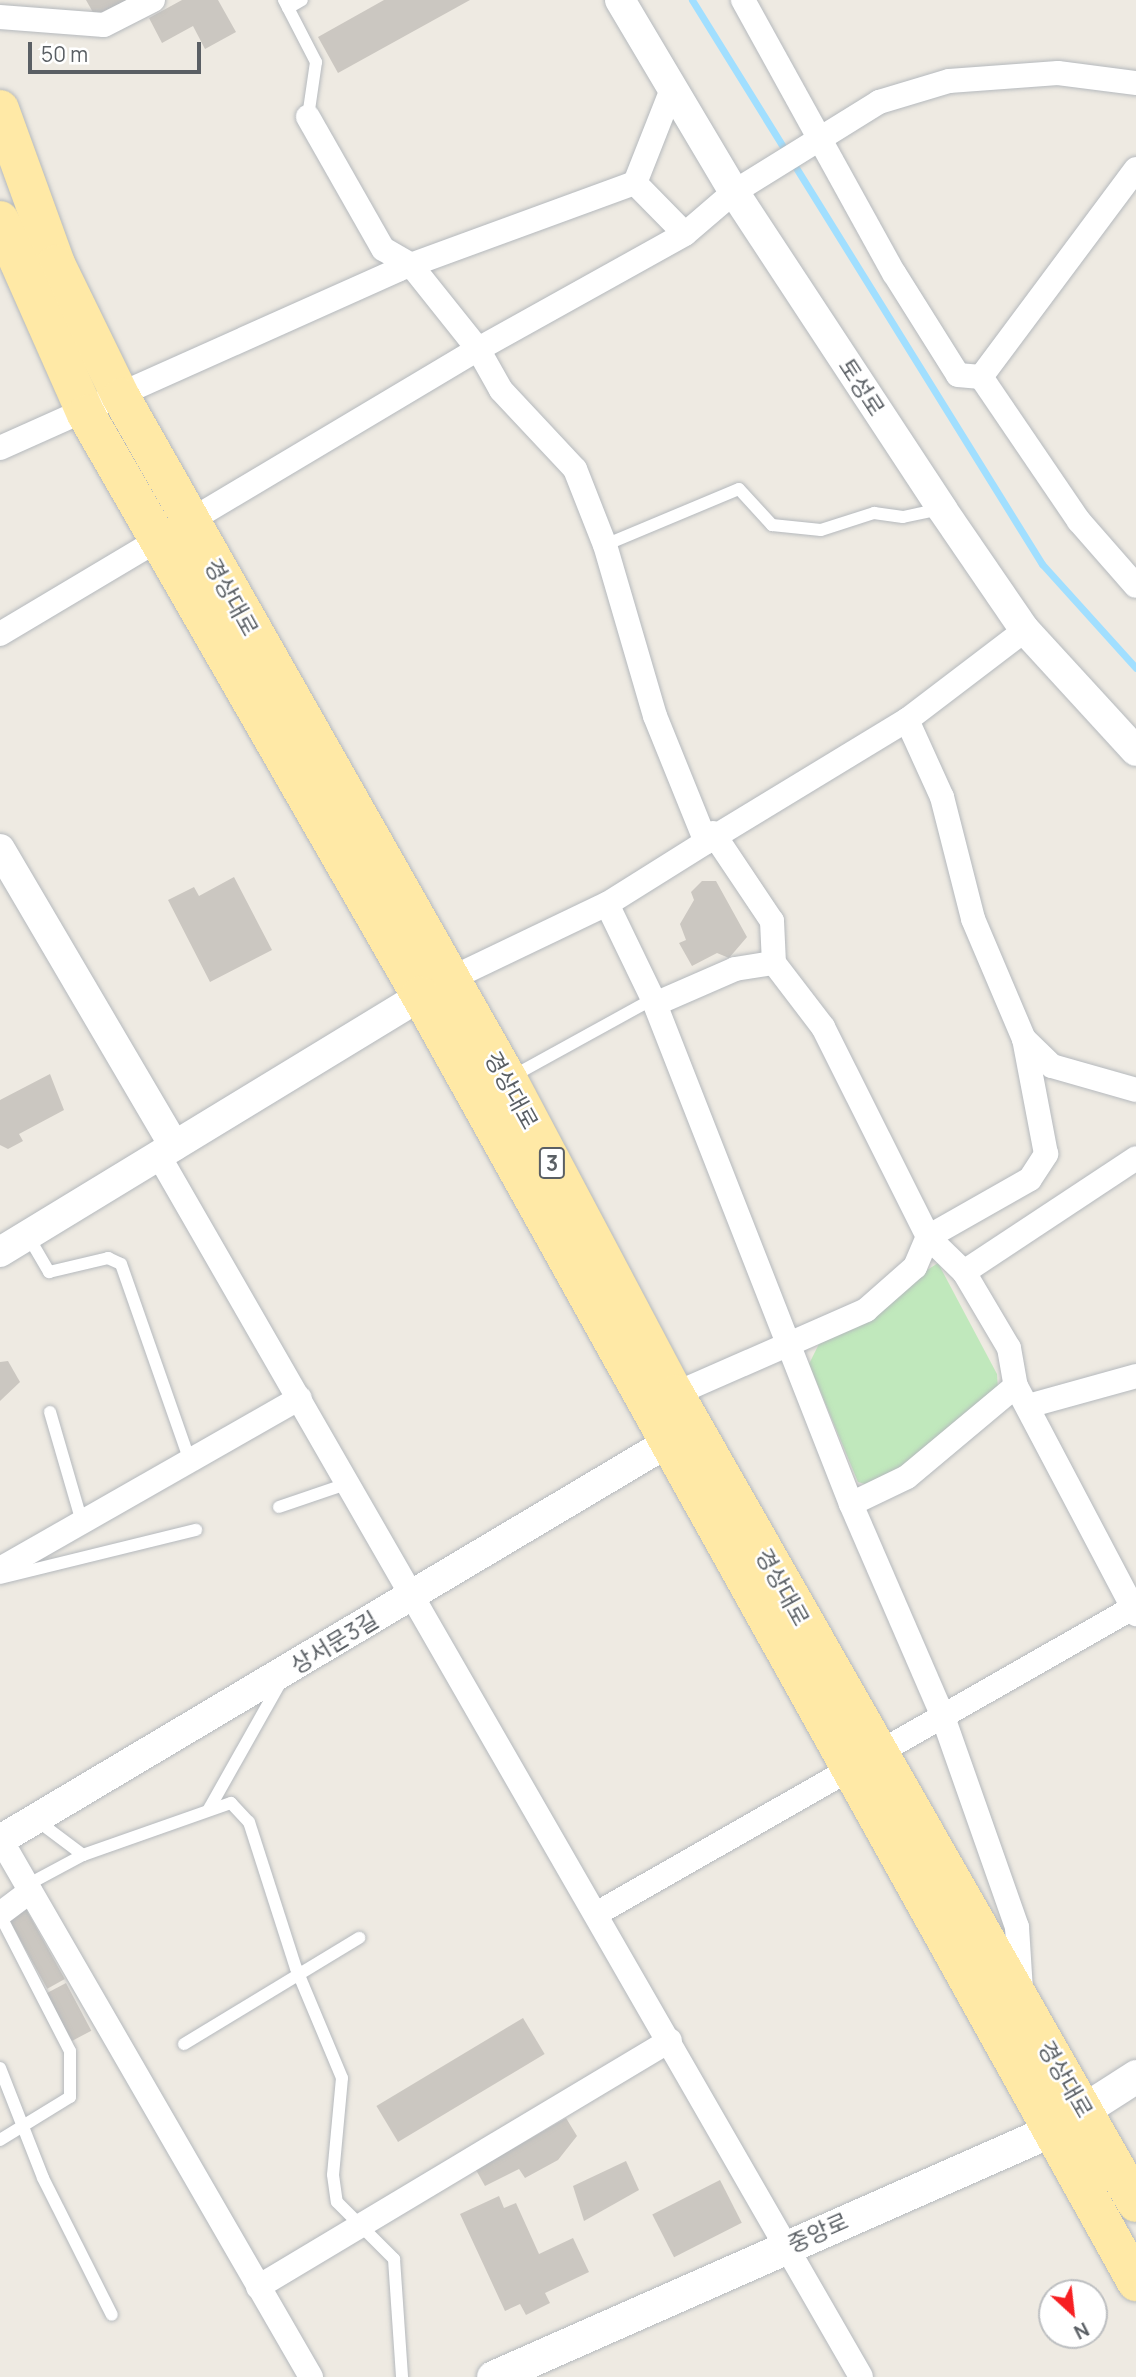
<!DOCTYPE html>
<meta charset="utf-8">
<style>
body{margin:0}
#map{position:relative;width:1136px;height:2377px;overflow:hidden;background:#eeeae2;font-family:Manrope,"Noto Sans KR",sans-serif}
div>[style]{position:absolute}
.green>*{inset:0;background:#c0e8bc}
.stream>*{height:7px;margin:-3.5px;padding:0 3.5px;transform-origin:3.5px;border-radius:3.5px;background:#a1dfff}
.building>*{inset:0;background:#cbc7c1;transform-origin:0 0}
.roads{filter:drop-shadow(0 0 2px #b5b9bd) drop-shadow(0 0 2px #b5b9bd)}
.service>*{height:12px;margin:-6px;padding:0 6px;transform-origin:6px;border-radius:6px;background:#fff}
.minor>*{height:24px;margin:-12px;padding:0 12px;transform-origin:12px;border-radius:12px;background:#fff}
.tertiary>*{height:30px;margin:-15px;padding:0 15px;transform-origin:15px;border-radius:15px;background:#fff}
.secondary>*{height:33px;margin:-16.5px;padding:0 16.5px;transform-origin:16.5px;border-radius:16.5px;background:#fff}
.primary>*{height:38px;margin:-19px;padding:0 19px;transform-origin:19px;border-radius:19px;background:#ffe9a6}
span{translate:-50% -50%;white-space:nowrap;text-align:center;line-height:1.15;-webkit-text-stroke:5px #fff;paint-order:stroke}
.shield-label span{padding:2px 5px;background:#fff;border:2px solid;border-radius:5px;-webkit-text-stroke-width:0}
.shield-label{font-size:21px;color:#5a5f64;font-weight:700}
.street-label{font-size:23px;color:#5a5f64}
.north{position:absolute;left:1038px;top:2279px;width:70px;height:70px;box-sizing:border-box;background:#fff;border:2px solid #bdbfc1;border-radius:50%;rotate:153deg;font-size:19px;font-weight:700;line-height:28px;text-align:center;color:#5a5f64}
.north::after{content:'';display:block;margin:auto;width:24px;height:32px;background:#f71f22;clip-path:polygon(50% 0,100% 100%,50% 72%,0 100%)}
.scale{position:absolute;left:28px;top:42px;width:173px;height:32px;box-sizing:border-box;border:4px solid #5a5f64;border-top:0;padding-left:9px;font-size:21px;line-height:24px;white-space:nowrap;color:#5a5f64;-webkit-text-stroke:5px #fff;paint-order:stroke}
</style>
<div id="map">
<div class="green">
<div style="clip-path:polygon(938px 1263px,997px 1374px,998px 1390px,875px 1487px,858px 1482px,809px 1364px,822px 1338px)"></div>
</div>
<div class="stream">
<div style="left:692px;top:0;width:664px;rotate:58.18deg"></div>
<div style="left:1042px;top:564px;width:140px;rotate:47.9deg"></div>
</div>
<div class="building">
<div style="clip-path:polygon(86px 0,127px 0,95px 16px)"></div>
<div style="clip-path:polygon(182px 0,218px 0,236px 32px,205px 49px,193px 26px,162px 43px,149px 18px)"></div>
<div style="clip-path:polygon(384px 0,470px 0,338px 73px,318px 37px)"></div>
<div style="clip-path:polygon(234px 877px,272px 950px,210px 982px,168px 900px,194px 887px,199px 896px)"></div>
<div style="clip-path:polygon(702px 881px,716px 881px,747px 937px,729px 958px,717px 953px,692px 966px,679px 943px,686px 940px,680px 924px,694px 900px,691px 892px)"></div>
<div style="clip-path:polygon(50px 1074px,64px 1110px,19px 1134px,23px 1141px,8px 1149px,0 1145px,0 1100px)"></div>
<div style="clip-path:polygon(8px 1361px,20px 1382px,0 1401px,0 1362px)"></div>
<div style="left:26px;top:1909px;width:80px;height:20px;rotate:61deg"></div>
<div style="left:66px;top:1983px;width:54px;height:22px;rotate:62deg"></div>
<div style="left:523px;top:2018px;width:42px;height:171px;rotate:59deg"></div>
<div style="clip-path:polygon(566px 2118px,577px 2136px,558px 2160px,525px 2178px,519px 2169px,485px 2186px,476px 2170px)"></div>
<div style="clip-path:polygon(626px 2161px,639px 2190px,584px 2221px,573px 2186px)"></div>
<div style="left:720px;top:2180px;width:48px;height:76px;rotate:63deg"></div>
<div style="clip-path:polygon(499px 2196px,504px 2208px,516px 2203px,539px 2254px,573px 2238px,589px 2272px,545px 2293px,550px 2303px,526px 2315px,520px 2304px,505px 2311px,460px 2214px)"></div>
</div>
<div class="roads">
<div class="service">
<div style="left:284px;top:0;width:70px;rotate:62.7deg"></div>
<div style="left:316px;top:62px;width:56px;rotate:98.3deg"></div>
<div style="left:288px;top:8px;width:16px;rotate:-30deg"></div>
<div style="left:605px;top:545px;width:145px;rotate:-22.7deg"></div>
<div style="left:739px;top:489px;width:49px;rotate:47.5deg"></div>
<div style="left:772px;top:525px;width:49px;rotate:5.8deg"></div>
<div style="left:821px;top:530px;width:56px;rotate:-17.8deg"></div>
<div style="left:874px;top:513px;width:29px;rotate:8deg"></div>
<div style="left:903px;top:517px;width:39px;rotate:-12deg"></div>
<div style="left:511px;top:1077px;width:162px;rotate:-28.8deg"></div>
<div style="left:28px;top:1236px;width:42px;rotate:59.7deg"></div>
<div style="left:49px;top:1272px;width:61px;rotate:-13.3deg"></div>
<div style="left:108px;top:1258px;width:14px;rotate:25deg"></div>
<div style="left:121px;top:1264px;width:209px;rotate:70.7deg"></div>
<div style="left:50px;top:1412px;width:115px;rotate:73.8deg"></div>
<div style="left:279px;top:1507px;width:74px;rotate:-18.9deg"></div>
<div style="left:0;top:1578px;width:202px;rotate:-13.8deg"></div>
<div style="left:209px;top:1809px;width:147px;rotate:-60.6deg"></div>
<div style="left:35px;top:1819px;width:60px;rotate:36.9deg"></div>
<div style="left:83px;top:1855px;width:157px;rotate:-19.4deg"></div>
<div style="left:231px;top:1803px;width:26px;rotate:47deg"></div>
<div style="left:249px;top:1822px;width:153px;rotate:72.2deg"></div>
<div style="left:296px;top:1968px;width:119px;rotate:67.3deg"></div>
<div style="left:342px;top:2078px;width:97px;rotate:95.3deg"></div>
<div style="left:333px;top:2175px;width:27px;rotate:82deg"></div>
<div style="left:337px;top:2202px;width:81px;rotate:45deg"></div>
<div style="left:394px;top:2259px;width:118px;rotate:86.1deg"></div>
<div style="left:27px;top:1885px;width:64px;rotate:-28.2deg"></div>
<div style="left:0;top:1915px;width:153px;rotate:62.8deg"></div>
<div style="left:70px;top:2051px;width:46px;rotate:90deg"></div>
<div style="left:70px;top:2097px;width:82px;rotate:148.4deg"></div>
<div style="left:184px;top:2044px;width:205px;rotate:-31.2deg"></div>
<div style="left:0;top:2068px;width:118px;rotate:68.6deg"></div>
<div style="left:43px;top:2178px;width:153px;rotate:63.3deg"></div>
</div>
<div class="minor">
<div style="left:743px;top:0;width:312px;rotate:61.1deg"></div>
<div style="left:894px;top:273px;width:120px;rotate:57.9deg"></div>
<div style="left:958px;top:375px;width:23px;rotate:5deg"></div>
<div style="left:0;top:17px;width:104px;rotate:4.4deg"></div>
<div style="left:104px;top:25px;width:55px;rotate:-27deg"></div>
<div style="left:1136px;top:169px;width:259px;rotate:126.7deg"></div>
<div style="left:981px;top:377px;width:174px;rotate:55.8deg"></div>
<div style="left:1079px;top:521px;width:86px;rotate:48.8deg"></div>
<div style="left:635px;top:183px;width:71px;rotate:45.6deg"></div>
<div style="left:685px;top:234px;width:237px;rotate:150.9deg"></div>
<div style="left:478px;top:349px;width:47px;rotate:60.7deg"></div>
<div style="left:501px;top:390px;width:108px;rotate:46.9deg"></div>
<div style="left:575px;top:469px;width:82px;rotate:68.5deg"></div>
<div style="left:605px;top:545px;width:178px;rotate:73.7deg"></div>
<div style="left:655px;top:716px;width:136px;rotate:68deg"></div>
<div style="left:706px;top:842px;width:117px;rotate:147.9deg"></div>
<div style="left:607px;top:904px;width:106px;rotate:64.2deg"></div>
<div style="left:653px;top:999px;width:542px;rotate:68.59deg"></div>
<div style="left:851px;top:1504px;width:232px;rotate:66.6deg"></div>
<div style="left:943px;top:1717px;width:223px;rotate:70.6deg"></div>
<div style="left:1017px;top:1927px;width:63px;rotate:86.4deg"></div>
<div style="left:685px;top:234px;width:65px;rotate:-40.6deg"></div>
<div style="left:734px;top:192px;width:171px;rotate:-31.8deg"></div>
<div style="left:879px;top:102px;width:73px;rotate:-16.7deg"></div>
<div style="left:949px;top:81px;width:109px;rotate:-4.2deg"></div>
<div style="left:1058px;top:73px;width:79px;rotate:7.3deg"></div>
<div style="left:0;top:448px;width:435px;rotate:-24.1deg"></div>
<div style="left:397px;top:270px;width:253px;rotate:-20.1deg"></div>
<div style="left:635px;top:183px;width:101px;rotate:-68.5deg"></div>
<div style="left:0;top:634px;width:557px;rotate:-30.8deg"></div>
<div style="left:478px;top:349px;width:107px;rotate:-128.6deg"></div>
<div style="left:411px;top:265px;width:32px;rotate:-150deg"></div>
<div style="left:383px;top:249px;width:152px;rotate:-119.6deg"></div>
<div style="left:907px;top:720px;width:85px;rotate:65.6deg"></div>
<div style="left:942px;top:797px;width:126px;rotate:75.7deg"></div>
<div style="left:973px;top:919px;width:130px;rotate:67deg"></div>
<div style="left:1024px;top:1039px;width:39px;rotate:44deg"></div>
<div style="left:1052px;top:1066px;width:87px;rotate:15.9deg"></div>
<div style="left:713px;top:833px;width:106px;rotate:56.2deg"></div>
<div style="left:772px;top:921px;width:42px;rotate:87.3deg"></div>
<div style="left:706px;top:842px;width:235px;rotate:-31.3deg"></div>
<div style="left:907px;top:720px;width:148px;rotate:-37.3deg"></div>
<div style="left:446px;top:981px;width:178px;rotate:-25.6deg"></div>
<div style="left:655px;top:1004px;width:87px;rotate:-23.6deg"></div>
<div style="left:735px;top:969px;width:39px;rotate:-9deg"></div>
<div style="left:774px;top:963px;width:81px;rotate:52.6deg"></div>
<div style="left:823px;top:1027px;width:235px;rotate:63.4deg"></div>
<div style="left:928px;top:1237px;width:50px;rotate:44.2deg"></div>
<div style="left:964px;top:1272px;width:88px;rotate:59.4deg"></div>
<div style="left:1009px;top:1348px;width:39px;rotate:80deg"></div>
<div style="left:1016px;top:1386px;width:258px;rotate:62.2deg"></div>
<div style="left:159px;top:1156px;width:1408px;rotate:60.1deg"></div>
<div style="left:964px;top:1272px;width:206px;rotate:-33.5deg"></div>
<div style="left:675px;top:1394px;width:209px;rotate:-23.7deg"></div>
<div style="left:866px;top:1310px;width:65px;rotate:-41.3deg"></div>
<div style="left:915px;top:1267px;width:33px;rotate:-67deg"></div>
<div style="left:928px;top:1237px;width:117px;rotate:-29.6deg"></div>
<div style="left:1030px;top:1179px;width:30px;rotate:-57deg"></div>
<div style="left:1046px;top:1154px;width:117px;rotate:-100.8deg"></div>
<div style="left:1028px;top:1406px;width:112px;rotate:-15.5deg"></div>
<div style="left:851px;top:1504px;width:62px;rotate:-25.7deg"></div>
<div style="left:907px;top:1477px;width:142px;rotate:-39.9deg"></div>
<div style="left:0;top:1569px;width:345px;rotate:-29.7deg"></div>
<div style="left:1px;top:1840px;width:620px;rotate:60deg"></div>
<div style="left:0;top:1914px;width:38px;rotate:-37deg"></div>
<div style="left:596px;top:1914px;width:622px;rotate:-29.7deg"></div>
<div style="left:258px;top:2287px;width:480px;rotate:-30.9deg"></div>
</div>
<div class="tertiary">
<div style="left:620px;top:0;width:223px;rotate:59.3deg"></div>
<div style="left:734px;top:192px;width:379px;rotate:56.7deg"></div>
<div style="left:942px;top:509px;width:147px;rotate:55.6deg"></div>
<div style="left:1025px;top:630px;width:164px;rotate:47.5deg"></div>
<div style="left:0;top:849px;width:344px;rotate:59.6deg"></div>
<div style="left:0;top:1252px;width:512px;rotate:-31.33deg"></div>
<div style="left:0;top:1840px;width:776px;rotate:-30.76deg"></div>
</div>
<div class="secondary">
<div style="left:493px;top:2377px;width:611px;rotate:-23.84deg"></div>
<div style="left:1052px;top:2130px;width:100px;rotate:-32.7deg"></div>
</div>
<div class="primary">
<div style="left:0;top:109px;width:165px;rotate:70.1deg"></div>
<div style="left:56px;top:264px;width:148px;rotate:64deg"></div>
<div style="left:121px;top:397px;width:784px;rotate:60.43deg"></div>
<div style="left:508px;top:1079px;width:357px;rotate:62.1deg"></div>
<div style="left:675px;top:1394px;width:931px;rotate:60.32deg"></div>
<div style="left:0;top:220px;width:212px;rotate:66.1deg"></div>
<div style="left:86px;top:414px;width:670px;rotate:60.11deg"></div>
<div style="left:420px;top:995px;width:1473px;rotate:60.91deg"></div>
</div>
</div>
<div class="shield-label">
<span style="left:552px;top:1163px">3</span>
</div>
<div class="street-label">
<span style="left:862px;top:387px;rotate:57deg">토성로</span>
<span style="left:232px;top:597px;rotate:61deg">경상대로</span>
<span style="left:512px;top:1090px;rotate:61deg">경상대로</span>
<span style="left:783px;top:1587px;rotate:61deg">경상대로</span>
<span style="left:334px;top:1642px;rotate:-31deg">상서문3길</span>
<span style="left:1066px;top:2079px;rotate:60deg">경상대로</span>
<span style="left:818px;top:2232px;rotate:-24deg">중앙로</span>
</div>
<div class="north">N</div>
<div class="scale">50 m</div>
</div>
